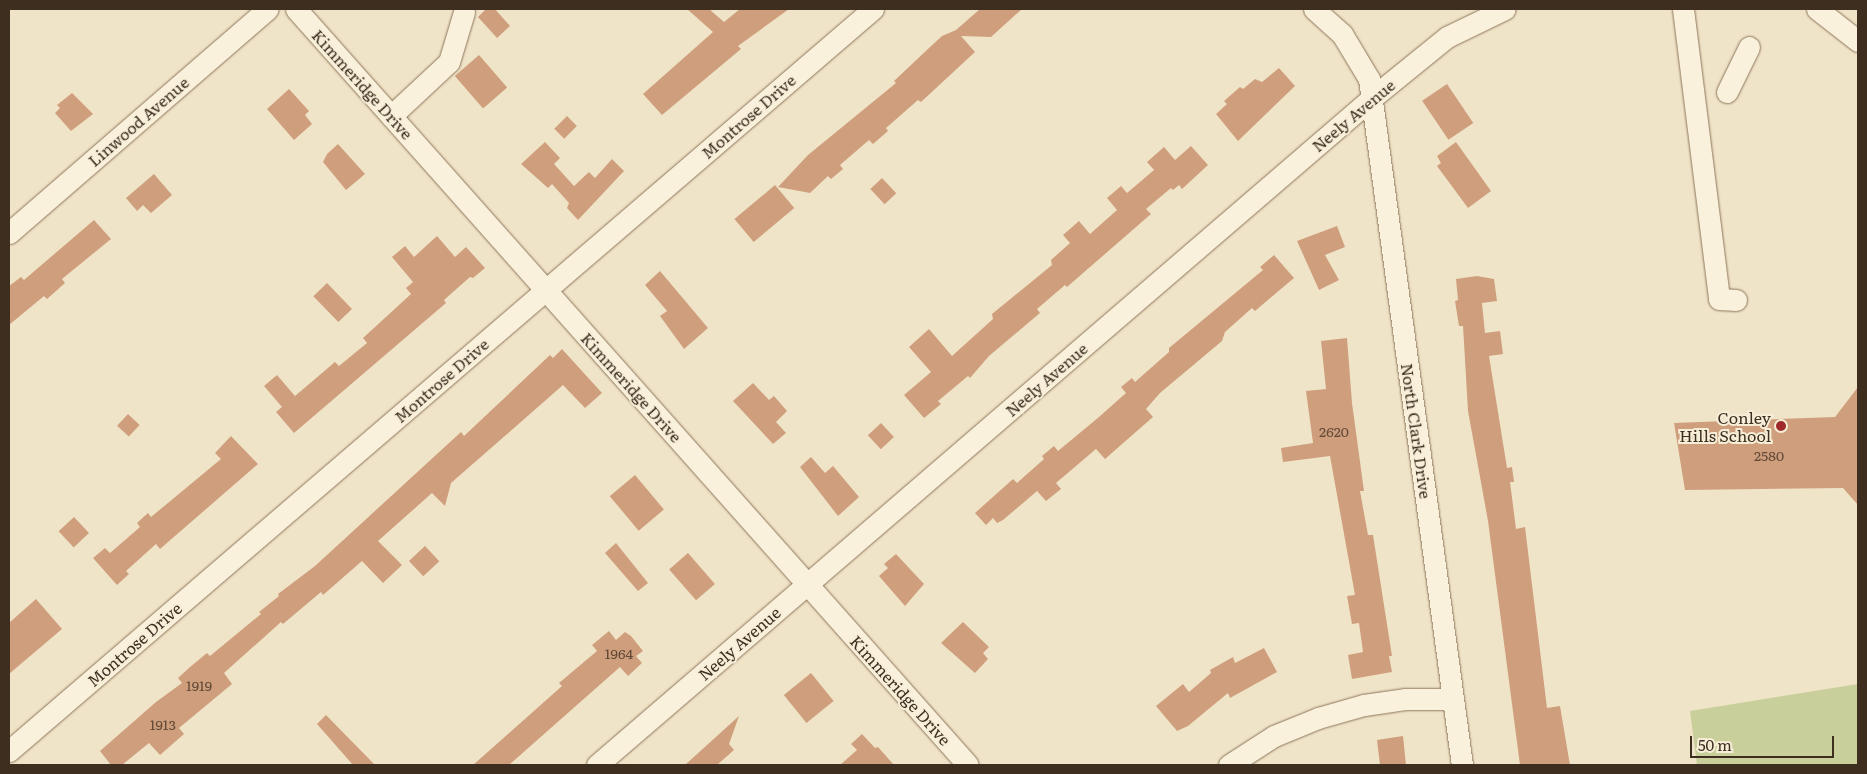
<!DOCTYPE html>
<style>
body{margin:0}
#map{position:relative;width:1867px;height:774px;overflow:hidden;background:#f0e4c8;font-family:Literata,serif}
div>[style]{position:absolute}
.green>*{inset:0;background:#c9cf9b}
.building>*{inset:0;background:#cf9f7d;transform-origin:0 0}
.roads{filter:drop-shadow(0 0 1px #8d765c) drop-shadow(0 0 1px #8d765c)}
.minor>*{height:21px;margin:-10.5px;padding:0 10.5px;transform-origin:10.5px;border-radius:10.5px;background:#faf1dc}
.dots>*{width:14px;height:14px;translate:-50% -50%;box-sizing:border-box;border:2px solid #f7eed8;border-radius:50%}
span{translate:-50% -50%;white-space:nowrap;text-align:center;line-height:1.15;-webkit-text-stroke:4px #f7eed8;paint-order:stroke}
.number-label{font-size:14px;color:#624a37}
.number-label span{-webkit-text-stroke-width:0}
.street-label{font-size:16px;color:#3d2e20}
.poi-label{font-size:16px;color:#3d2e20}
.right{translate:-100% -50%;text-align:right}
.frame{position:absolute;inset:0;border:10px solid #3d2e20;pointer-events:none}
.scale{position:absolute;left:1690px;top:736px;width:144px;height:22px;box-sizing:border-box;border:2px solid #3d2e20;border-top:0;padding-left:6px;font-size:15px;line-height:18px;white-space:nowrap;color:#3d2e20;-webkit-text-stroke:4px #f7eed8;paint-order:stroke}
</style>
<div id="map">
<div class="green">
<div style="clip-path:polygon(1858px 684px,1858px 765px,1697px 765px,1690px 711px)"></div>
</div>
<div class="building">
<div style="clip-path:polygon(486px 9px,495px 9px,510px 26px,497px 38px,478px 17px)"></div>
<div style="clip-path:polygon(687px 9px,709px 9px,724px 22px,740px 9px,789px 9px,738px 46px,741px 49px,662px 115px,643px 94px,713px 32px)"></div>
<div style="clip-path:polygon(980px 9px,1022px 9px,991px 37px,961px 36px,975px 52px,921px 102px,918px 100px,886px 128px,888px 131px,873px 144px,869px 140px,840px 165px,843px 169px,831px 179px,828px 176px,810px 193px,778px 187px,808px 155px,896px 83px,894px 81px,929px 48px,942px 36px,956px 30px)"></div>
<div style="left:479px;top:55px;width:43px;height:32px;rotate:49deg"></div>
<div style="clip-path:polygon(1279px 68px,1295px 86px,1238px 141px,1216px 114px,1227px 104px,1224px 101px,1240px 87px,1243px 89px,1255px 79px,1262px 82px)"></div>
<div style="left:1447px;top:84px;width:47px;height:30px;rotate:56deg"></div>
<div style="clip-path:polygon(289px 89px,309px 111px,305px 115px,312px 124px,294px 140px,267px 109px)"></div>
<div style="clip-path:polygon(72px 93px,93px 114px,71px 131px,55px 113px,60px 108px,57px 105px)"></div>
<div style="left:567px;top:116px;width:14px;height:18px;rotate:45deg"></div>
<div style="clip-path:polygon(545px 142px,560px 158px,554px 164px,574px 186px,589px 172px,595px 178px,612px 159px,624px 171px,578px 220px,567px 208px,569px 203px,552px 184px,548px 188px,521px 164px)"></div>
<div style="clip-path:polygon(1456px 142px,1491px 191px,1468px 208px,1437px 166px,1441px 163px,1437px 156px)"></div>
<div style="clip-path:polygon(338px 144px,365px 174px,346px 190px,323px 162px,327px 154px)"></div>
<div style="clip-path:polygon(1191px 146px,1208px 165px,1182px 189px,1179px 185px,1173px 190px,1171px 188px,1146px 209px,1151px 214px,1067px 287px,1065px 285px,1037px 309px,1040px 313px,989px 356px,970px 378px,968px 376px,938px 401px,941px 404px,924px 418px,904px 395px,931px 372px,909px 347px,929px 329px,952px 356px,993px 319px,992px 314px,1052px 265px,1051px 260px,1070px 243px,1063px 235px,1079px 221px,1090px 234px,1117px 210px,1107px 198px,1121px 186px,1127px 193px,1154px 170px,1147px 162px,1164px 147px,1175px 160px)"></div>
<div style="clip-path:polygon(154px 174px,172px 195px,151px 213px,143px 205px,137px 211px,126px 198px)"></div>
<div style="left:882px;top:178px;width:21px;height:16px;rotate:47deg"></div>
<div style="left:775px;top:185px;width:30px;height:53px;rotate:50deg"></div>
<div style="clip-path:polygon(94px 220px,111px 239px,62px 279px,65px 283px,47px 299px,44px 296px,9px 325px,9px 286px,21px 277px,24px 280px)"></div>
<div style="clip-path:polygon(1337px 226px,1345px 247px,1325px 255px,1339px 280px,1319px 290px,1297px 241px)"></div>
<div style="clip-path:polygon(437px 236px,455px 257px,466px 247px,485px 268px,473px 278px,470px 277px,444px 300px,446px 303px,294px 433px,276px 412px,282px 407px,264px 386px,277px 375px,295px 396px,335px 362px,339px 366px,367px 343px,363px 338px,411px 294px,406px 288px,413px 282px,392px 257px,405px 246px,414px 257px)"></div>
<div style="clip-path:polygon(1274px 255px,1294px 278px,1255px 311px,1252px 308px,1225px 332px,1222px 341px,1160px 393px,1146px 409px,1153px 417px,1105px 459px,1096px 449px,1056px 483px,1061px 489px,1046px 501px,1037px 491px,1003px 520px,997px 523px,993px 518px,986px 525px,975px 513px,1013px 479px,1017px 483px,1044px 459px,1042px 456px,1054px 446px,1058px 451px,1099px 417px,1126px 393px,1121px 387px,1132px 378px,1135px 382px,1169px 352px,1169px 348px,1263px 270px,1260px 267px)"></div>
<div style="clip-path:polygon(660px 271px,708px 328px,684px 349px,660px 316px,667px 311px,645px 285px)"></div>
<div style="clip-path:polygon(1477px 276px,1494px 279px,1497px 301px,1482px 303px,1485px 333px,1500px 331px,1503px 354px,1489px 356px,1507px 468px,1512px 467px,1514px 482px,1510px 482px,1516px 529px,1525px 527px,1547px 708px,1560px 706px,1570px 765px,1520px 765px,1488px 521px,1468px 411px,1463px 326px,1459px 326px,1455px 301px,1458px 300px,1456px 279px)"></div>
<div style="left:327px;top:283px;width:36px;height:19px;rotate:46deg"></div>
<div style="clip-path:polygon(1347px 338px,1352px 403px,1364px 491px,1360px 491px,1368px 535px,1373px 535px,1392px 656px,1389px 656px,1392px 672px,1352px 679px,1348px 655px,1363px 652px,1359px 623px,1352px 624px,1347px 596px,1355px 595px,1330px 456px,1283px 462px,1281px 448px,1313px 443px,1306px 391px,1326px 389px,1321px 341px)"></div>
<div style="clip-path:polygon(562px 349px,602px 393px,585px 408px,563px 385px,451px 483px,445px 506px,432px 493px,378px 541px,402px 565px,383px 583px,362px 561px,323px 595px,321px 592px,283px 624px,281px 622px,224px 673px,232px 684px,179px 728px,184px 734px,160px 755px,149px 743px,122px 765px,111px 765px,100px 751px,156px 702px,182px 683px,178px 678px,190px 667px,207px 653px,210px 656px,261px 614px,259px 612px,279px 596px,278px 594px,315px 566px,461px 432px,464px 436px,550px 355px,553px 358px)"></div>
<div style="clip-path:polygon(753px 383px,769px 400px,774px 396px,787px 411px,776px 422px,786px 433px,773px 444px,733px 401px)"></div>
<div style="clip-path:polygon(1858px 387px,1858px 505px,1843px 488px,1685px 490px,1674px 423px,1835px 417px)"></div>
<div style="left:128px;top:414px;width:16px;height:16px;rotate:43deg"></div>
<div style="left:881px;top:423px;width:19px;height:18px;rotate:47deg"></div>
<div style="clip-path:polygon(231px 436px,258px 464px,160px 549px,156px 544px,126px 571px,129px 574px,117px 585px,93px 558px,105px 548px,110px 553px,140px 527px,137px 523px,148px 513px,151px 517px,221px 459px,215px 453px)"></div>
<div style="clip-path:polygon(811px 457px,825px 473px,833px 466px,859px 497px,838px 516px,800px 467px)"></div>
<div style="left:635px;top:475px;width:45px;height:33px;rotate:50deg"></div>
<div style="left:74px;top:517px;width:22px;height:21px;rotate:47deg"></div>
<div style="clip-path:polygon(616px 543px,648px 583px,638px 591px,605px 553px)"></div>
<div style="left:425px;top:546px;width:21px;height:22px;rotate:47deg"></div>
<div style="left:688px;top:553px;width:41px;height:25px;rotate:49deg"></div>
<div style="clip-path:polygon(896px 554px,924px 584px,905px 606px,879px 576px,888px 568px,884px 564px)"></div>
<div style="clip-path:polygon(36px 599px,62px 629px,9px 674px,9px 623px)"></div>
<div style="clip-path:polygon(963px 622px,989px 647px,983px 653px,988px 659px,975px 673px,941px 643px)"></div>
<div style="clip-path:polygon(609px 631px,616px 640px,625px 632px,631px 636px,643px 651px,636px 656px,642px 663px,628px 676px,620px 667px,509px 765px,473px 765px,562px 686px,559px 683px,597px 651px,592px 645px)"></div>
<div style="clip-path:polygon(1264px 648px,1277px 672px,1230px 698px,1228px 693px,1188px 726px,1177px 731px,1156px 706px,1183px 684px,1189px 692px,1211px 673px,1210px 670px,1233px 657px,1235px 663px)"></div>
<div style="left:811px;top:673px;width:36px;height:35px;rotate:51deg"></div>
<div style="clip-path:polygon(326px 715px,375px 765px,353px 765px,317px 724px)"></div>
<div style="clip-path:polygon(739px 716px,729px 744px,734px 750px,717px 765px,685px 765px)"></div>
<div style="clip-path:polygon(862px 734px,875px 748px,878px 747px,894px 765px,840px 765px,857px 750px,851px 744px)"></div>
<div style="clip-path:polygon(1403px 736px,1406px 765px,1380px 765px,1377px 740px)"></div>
</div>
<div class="roads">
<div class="minor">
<div style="left:296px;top:9px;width:1011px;rotate:48.37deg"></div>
<div style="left:1314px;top:9px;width:38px;rotate:42deg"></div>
<div style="left:1342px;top:34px;width:52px;rotate:59deg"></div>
<div style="left:1369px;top:79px;width:692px;rotate:82.28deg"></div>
<div style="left:1683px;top:9px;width:292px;rotate:82.9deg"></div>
<div style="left:1719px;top:299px;width:17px;rotate:3deg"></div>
<div style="left:1817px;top:9px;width:52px;rotate:38deg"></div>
<div style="left:1727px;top:92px;width:50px;rotate:-63.9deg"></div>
<div style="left:391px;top:116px;width:79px;rotate:-43deg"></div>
<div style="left:449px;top:62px;width:52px;rotate:-73.3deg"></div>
<div style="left:9px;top:233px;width:342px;rotate:-40.9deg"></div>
<div style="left:9px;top:751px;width:1139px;rotate:-40.66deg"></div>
<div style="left:597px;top:765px;width:1024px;rotate:-40.72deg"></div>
<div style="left:1373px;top:97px;width:95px;rotate:-39deg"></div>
<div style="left:1447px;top:37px;width:64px;rotate:-25.8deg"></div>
<div style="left:1229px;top:765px;width:54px;rotate:-32.8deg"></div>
<div style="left:1274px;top:736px;width:48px;rotate:-22.2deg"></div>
<div style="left:1318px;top:718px;width:48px;rotate:-15.8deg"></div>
<div style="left:1364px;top:705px;width:41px;rotate:-8.3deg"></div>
<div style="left:1405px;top:699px;width:48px"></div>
</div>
</div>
<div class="dots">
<div style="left:1781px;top:426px;background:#9e2a2b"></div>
</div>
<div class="number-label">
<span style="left:1334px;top:431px">2620</span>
<span style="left:1769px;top:455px">2580</span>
<span style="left:619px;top:653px">1964</span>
<span style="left:199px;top:685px">1919</span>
<span style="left:163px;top:724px">1913</span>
</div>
<div class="street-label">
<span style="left:363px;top:84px;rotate:48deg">Kimmeridge Drive</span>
<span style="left:1353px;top:115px;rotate:-40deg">Neely Avenue</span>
<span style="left:748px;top:116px;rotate:-41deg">Montrose Drive</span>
<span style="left:138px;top:121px;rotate:-41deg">Linwood Avenue</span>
<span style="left:1046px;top:379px;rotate:-41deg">Neely Avenue</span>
<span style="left:441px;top:380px;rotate:-41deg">Montrose Drive</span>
<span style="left:632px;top:387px;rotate:48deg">Kimmeridge Drive</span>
<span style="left:1417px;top:431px;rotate:82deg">North Clark Drive</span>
<span style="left:739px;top:643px;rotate:-41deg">Neely Avenue</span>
<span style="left:134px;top:644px;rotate:-41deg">Montrose Drive</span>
<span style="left:901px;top:690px;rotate:48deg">Kimmeridge Drive</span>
</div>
<div class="poi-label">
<span class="right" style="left:1771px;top:426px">Conley<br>Hills School</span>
</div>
<div class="frame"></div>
<div class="scale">50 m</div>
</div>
